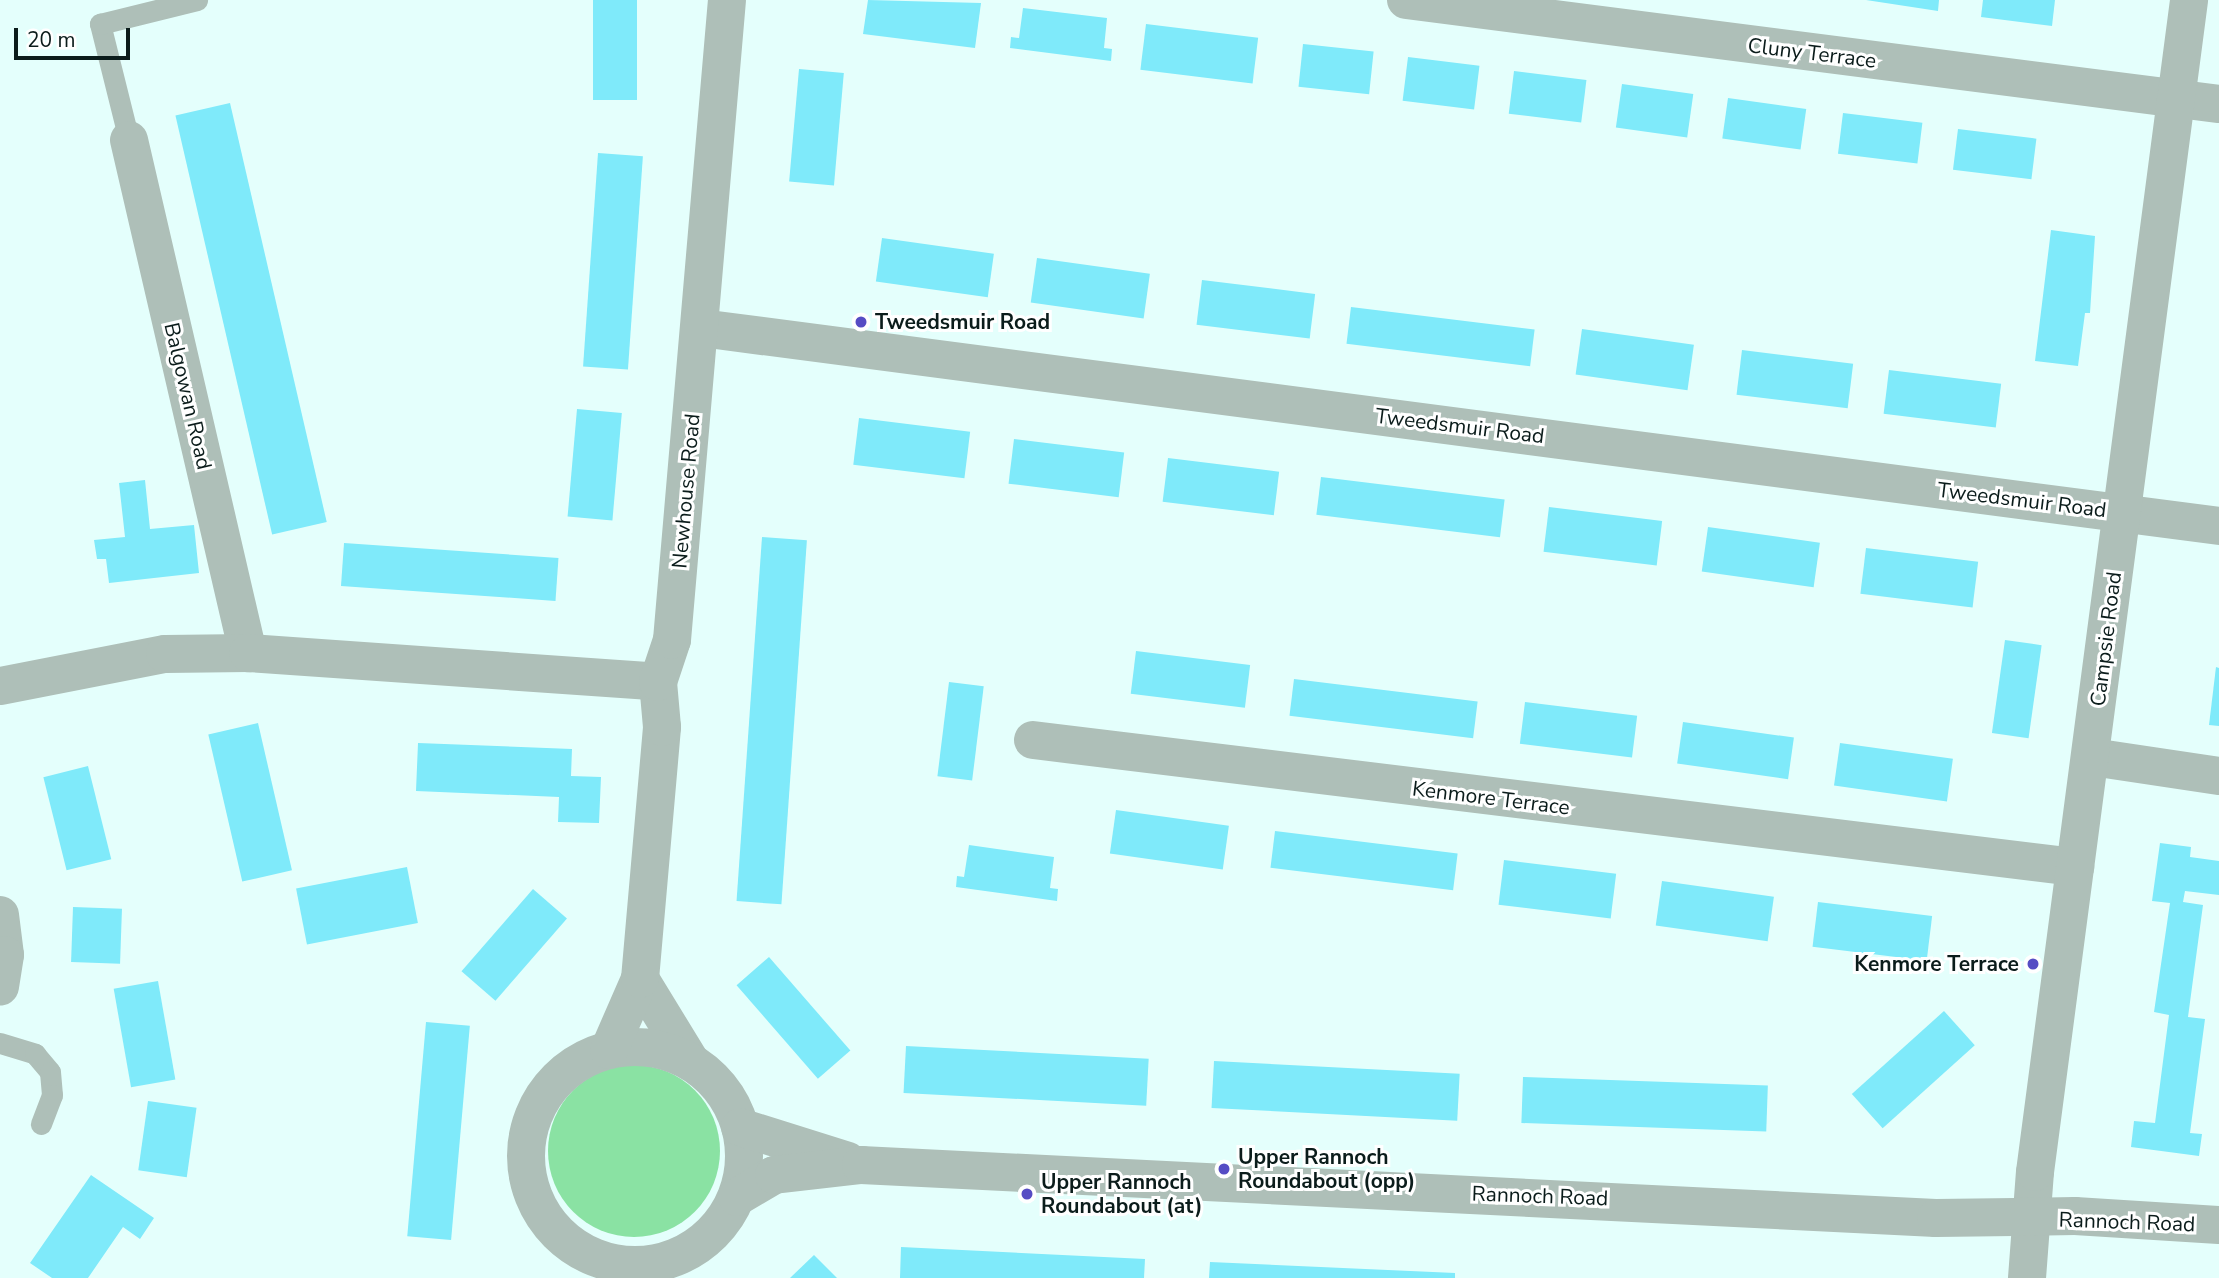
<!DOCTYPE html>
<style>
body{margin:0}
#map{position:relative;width:2219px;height:1278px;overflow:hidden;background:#e4fffc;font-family:"Nunito Sans",sans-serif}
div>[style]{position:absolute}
.green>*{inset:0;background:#8ae2a3}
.round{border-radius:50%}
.building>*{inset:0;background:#7feafa;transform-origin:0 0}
.service>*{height:21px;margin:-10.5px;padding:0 10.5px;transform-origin:10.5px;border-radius:10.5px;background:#aebfb8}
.minor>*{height:38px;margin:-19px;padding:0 19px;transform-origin:19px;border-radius:19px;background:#aebfb8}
.tertiary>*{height:38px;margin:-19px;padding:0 19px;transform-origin:19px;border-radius:19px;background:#aebfb8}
.tertiary>.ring{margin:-19px;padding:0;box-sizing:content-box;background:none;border:38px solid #aebfb8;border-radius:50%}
.dots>*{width:19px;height:19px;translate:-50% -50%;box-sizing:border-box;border:4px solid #fff;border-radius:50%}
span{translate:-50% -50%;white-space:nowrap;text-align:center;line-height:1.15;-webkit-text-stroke:6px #fff;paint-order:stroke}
.street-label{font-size:21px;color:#0b1c1b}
.poi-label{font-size:21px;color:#0b1c1b;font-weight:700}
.left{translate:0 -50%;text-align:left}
.right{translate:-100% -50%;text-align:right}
.scale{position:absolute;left:14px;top:28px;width:116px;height:32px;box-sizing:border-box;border:4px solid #0b1c1b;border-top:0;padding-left:9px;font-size:21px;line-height:24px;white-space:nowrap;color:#0b1c1b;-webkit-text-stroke:5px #fff;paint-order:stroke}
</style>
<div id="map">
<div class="green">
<div class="round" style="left:548px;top:1065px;width:172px;height:172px"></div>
</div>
<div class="building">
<div style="left:593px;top:0;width:44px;height:100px"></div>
<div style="clip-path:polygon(868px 0,981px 3px,975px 48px,863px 34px)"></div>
<div style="clip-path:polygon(1866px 0,1939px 0,1938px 11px)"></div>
<div style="clip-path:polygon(1983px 0,2055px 0,2052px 26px,1981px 17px)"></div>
<div style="clip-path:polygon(1023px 8px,1107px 18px,1104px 48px,1112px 49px,1111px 61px,1010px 48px,1011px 37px,1019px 38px)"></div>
<div style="left:1146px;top:24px;width:113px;height:46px;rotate:7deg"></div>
<div style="left:1303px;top:44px;width:71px;height:43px;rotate:6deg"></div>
<div style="left:1408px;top:57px;width:72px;height:44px;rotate:7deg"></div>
<div style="left:799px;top:69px;width:45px;height:113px;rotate:5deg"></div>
<div style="left:1514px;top:71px;width:73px;height:43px;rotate:7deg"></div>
<div style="left:1622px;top:84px;width:72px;height:44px;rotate:8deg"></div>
<div style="left:1728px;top:98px;width:79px;height:41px;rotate:8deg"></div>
<div style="left:230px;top:103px;width:430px;height:56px;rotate:77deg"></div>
<div style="left:1843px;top:113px;width:80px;height:41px;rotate:7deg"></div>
<div style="left:1958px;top:129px;width:79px;height:41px;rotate:7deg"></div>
<div style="left:598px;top:153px;width:45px;height:214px;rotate:4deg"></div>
<div style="clip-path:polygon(2051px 230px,2095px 236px,2090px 313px,2085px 313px,2078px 366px,2035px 361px)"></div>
<div style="left:882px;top:238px;width:113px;height:44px;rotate:8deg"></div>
<div style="left:1037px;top:258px;width:114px;height:45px;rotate:8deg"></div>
<div style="left:1202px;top:280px;width:114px;height:45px;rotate:7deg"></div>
<div style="left:1351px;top:307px;width:185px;height:37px;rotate:7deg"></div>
<div style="left:1582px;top:329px;width:113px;height:46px;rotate:8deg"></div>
<div style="left:1742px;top:350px;width:112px;height:45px;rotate:7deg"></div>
<div style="left:1889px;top:370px;width:113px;height:44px;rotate:7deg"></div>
<div style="left:577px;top:409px;width:45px;height:108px;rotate:5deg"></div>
<div style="left:859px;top:418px;width:112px;height:47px;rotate:7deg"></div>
<div style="left:1014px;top:439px;width:111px;height:45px;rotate:7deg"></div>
<div style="left:1168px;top:458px;width:112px;height:44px;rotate:7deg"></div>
<div style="left:1321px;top:477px;width:185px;height:38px;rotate:7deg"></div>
<div style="clip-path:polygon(145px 480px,150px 529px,194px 525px,199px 573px,109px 583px,106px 559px,97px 559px,94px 540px,125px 537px,119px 483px)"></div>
<div style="left:1549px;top:507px;width:114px;height:45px;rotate:7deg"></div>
<div style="left:1708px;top:527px;width:113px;height:45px;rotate:8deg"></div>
<div style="left:762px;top:537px;width:45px;height:365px;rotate:4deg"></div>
<div style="left:344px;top:543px;width:215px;height:43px;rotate:4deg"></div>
<div style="left:1866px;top:548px;width:113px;height:46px;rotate:7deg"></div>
<div style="left:2005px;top:640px;width:37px;height:94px;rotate:8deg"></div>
<div style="left:1136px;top:651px;width:115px;height:43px;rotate:7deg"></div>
<div style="clip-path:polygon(2216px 667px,2219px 668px,2219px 726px,2209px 725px)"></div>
<div style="left:1294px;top:679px;width:185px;height:37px;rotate:7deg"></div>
<div style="left:949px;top:682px;width:35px;height:95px;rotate:7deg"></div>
<div style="left:1525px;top:702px;width:113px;height:42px;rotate:7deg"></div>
<div style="left:1683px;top:722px;width:112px;height:42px;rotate:8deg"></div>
<div style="left:258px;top:723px;width:151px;height:51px;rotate:77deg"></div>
<div style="clip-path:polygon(418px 743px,572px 749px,571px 776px,601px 777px,599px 823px,558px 822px,559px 797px,416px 791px)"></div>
<div style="left:1840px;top:743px;width:114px;height:43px;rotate:8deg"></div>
<div style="left:88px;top:766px;width:96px;height:46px;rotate:76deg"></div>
<div style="left:1116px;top:810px;width:114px;height:44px;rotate:8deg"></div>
<div style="left:1275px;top:831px;width:184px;height:37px;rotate:7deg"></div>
<div style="clip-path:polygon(2160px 843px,2191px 847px,2190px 857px,2219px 861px,2219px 895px,2185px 891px,2183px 902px,2203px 905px,2188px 1017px,2205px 1019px,2190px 1133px,2202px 1134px,2199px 1156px,2131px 1147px,2134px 1121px,2155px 1123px,2169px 1015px,2154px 1012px,2170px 903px,2152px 901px)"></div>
<div style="clip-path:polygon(969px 845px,1054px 857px,1050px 888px,1058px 889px,1057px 901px,956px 887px,957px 876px,964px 877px)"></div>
<div style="left:1504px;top:860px;width:113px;height:45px;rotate:7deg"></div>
<div style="left:407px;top:867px;width:57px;height:113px;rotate:79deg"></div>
<div style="left:1662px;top:881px;width:113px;height:45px;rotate:8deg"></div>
<div style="left:533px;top:889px;width:45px;height:109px;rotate:41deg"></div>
<div style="left:1818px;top:902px;width:115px;height:45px;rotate:7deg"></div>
<div style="left:73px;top:907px;width:49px;height:55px;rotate:2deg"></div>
<div style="left:769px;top:957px;width:124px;height:43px;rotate:49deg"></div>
<div style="left:158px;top:981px;width:100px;height:45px;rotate:80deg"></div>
<div style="left:1944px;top:1011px;width:46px;height:124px;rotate:48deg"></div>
<div style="left:426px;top:1022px;width:44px;height:215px;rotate:5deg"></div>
<div style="left:906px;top:1046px;width:243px;height:47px;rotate:3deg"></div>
<div style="left:1214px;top:1061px;width:246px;height:47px;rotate:3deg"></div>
<div style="left:1523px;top:1077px;width:245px;height:46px;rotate:2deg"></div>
<div style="left:148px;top:1101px;width:49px;height:70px;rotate:8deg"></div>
<div style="clip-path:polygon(91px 1175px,154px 1218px,140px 1239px,123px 1227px,88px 1278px,52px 1278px,30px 1263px)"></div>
<div style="clip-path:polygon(901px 1247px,1145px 1259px,1144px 1278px,900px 1278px)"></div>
<div style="clip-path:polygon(814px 1255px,837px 1278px,790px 1278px)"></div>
<div style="clip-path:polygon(1210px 1262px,1455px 1273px,1455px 1278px,1209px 1278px)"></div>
</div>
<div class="service">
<div style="left:129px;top:140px;width:120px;rotate:-104deg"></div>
<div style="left:100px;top:24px;width:100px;rotate:-13.9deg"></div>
<div style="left:0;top:1043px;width:37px;rotate:17deg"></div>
<div style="left:35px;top:1054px;width:23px;rotate:50deg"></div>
<div style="left:50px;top:1072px;width:23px;rotate:85deg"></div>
<div style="left:52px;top:1095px;width:31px;rotate:111deg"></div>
</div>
<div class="minor">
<div style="left:1406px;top:0;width:820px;rotate:7.29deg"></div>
<div style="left:129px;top:140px;width:527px;rotate:76.94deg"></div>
<div style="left:701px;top:328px;width:1531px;rotate:7.43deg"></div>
<div style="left:1033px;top:740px;width:1050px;rotate:6.95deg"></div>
<div style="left:2092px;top:757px;width:128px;rotate:8.5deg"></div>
<div style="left:0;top:915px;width:40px;rotate:82.9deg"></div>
<div style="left:5px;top:955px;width:32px;rotate:99deg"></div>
<div style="left:2027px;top:1278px;width:106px;rotate:-85.7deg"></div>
<div style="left:2035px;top:1172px;width:1182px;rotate:-82.51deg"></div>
</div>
<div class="tertiary">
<div style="left:0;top:686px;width:168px;rotate:-11deg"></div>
<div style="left:165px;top:654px;width:83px;rotate:-0.7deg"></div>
<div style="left:248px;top:653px;width:411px;rotate:4deg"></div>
<div style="left:640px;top:979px;width:94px;rotate:58.5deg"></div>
<div class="ring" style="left:526px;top:1047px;width:180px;height:180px"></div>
<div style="left:609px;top:1050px;width:77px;rotate:-66.4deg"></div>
<div style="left:640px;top:979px;width:253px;rotate:-85deg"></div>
<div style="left:662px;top:727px;width:45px;rotate:-95.1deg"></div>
<div style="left:658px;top:682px;width:44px;rotate:-71.6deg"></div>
<div style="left:672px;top:640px;width:642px;rotate:-85.09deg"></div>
<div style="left:740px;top:1127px;width:113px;rotate:17.5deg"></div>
<div style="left:737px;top:1197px;width:43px;rotate:-30.7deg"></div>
<div style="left:774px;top:1175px;width:88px;rotate:-6.6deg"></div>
<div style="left:861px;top:1165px;width:1076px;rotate:2.82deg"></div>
<div style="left:1936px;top:1218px;width:139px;rotate:-0.8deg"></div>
<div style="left:2075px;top:1216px;width:144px;rotate:3.6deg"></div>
</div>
<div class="dots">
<div style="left:861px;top:322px;background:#564cc4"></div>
<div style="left:2033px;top:964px;background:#564cc4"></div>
<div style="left:1224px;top:1169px;background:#564cc4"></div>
<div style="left:1027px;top:1194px;background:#564cc4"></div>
</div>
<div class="street-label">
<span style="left:1812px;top:53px;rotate:7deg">Cluny Terrace</span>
<span style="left:188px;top:396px;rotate:77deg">Balgowan Road</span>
<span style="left:1460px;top:426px;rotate:7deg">Tweedsmuir Road</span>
<span style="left:686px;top:491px;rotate:-85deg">Newhouse Road</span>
<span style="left:2022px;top:500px;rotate:7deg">Tweedsmuir Road</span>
<span style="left:2106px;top:639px;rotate:-83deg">Campsie Road</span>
<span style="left:1491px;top:798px;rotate:7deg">Kenmore Terrace</span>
<span style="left:1540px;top:1196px;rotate:2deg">Rannoch Road</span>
<span style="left:2127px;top:1222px;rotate:2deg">Rannoch Road</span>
</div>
<div class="poi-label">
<span class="left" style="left:875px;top:322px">Tweedsmuir Road</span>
<span class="right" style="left:2019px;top:964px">Kenmore Terrace</span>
<span class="left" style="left:1238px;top:1169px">Upper Rannoch<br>Roundabout (opp)</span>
<span class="left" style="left:1041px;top:1194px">Upper Rannoch<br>Roundabout (at)</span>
</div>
<div class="scale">20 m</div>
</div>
